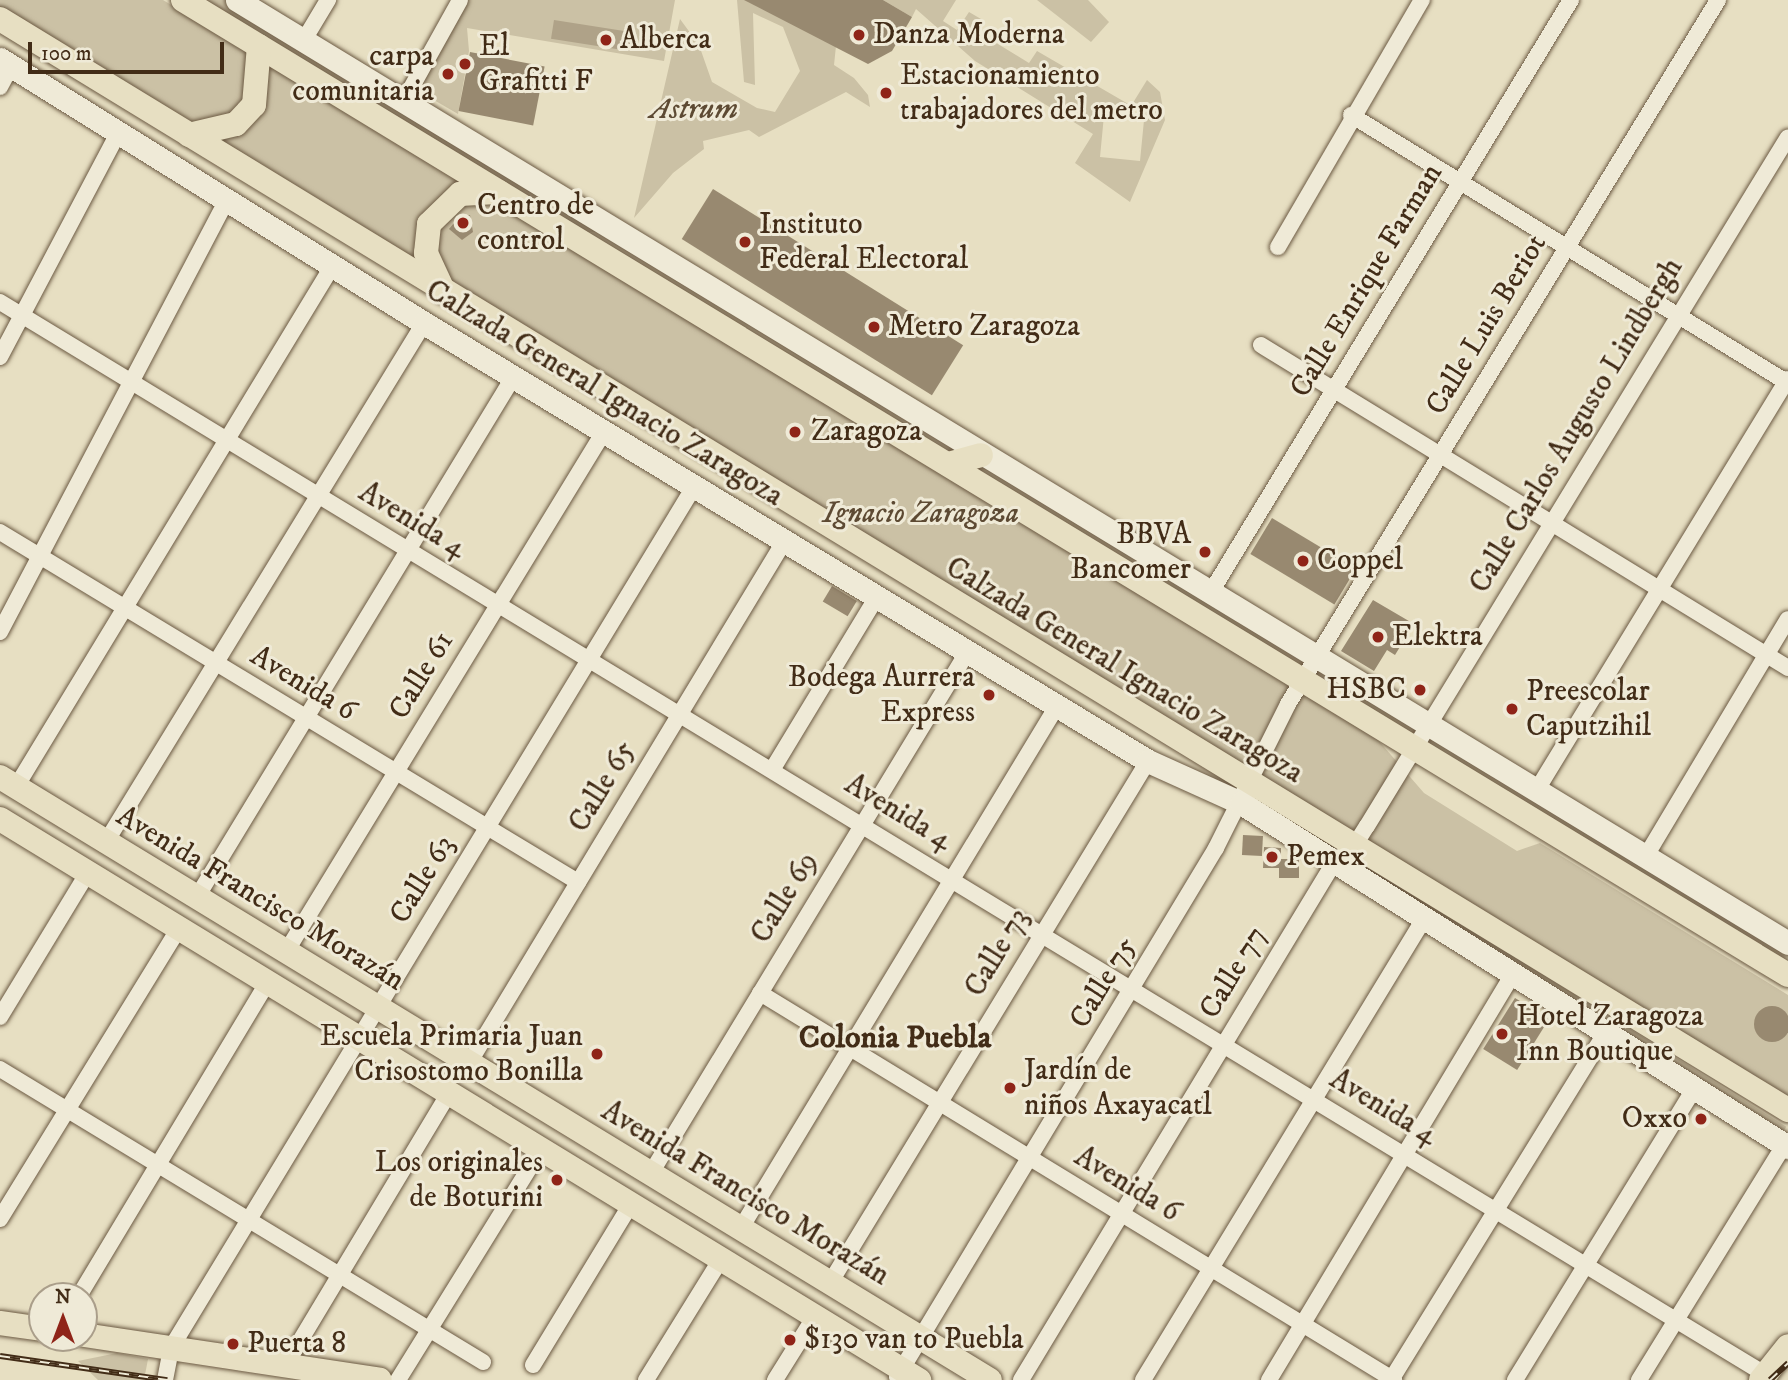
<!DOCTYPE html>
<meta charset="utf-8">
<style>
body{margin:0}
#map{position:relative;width:1788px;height:1380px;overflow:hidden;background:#e7dfc2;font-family:"IM FELL DW Pica",serif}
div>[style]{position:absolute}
.green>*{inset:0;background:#cbc1a5;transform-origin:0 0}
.water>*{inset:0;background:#afa288;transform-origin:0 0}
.building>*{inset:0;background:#988970;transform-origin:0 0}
.round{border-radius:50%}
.roads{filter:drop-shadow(0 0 2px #6b5942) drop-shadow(0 0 2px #6b5942)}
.street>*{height:16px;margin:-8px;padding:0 8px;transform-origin:8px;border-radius:8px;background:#efead7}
.secondary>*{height:23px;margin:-11.5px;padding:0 11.5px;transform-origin:11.5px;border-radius:11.5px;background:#efead7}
.primary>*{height:24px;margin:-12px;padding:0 12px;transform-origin:12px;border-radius:12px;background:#e7dfc2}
.rail>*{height:6px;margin-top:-3px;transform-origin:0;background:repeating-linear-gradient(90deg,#efead7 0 10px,#422c17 0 20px);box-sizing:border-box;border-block:2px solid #422c17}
.dots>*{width:19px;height:19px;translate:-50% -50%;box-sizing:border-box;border:4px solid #efead7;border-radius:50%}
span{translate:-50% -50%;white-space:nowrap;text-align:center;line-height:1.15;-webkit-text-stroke:6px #efead7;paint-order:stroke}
.poi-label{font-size:30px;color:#422c17}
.left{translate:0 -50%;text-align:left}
.right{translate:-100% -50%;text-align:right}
.park-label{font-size:30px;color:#5d4a33;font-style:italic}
.street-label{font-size:30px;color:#422c17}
.neighbourhood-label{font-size:32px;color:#422c17;font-weight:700}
.north{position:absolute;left:28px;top:1282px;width:70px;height:70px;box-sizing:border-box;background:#efead7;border:2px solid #aa9e8a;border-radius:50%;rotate:0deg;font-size:19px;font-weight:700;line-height:28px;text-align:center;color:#422c17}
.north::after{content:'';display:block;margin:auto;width:24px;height:32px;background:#8f2418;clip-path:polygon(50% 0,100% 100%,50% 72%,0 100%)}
.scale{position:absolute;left:28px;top:42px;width:196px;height:32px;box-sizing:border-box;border:4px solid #422c17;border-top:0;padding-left:9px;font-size:21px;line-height:24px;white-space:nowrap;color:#422c17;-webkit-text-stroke:5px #efead7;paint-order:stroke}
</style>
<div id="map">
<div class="green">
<div style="clip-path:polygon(0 0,163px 0,1378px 740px,1424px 793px,1517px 851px,1540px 843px,1788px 995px,1788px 1100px,0 16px)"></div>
<div style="clip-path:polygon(199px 0,225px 0,604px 232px,586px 232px)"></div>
<div style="clip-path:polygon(461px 0,675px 0,664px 61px,467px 28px,469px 51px,458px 114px,403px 82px)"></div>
<div style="clip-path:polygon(737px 0,754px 0,836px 46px,834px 65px,854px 78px,868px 95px,870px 107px,846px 92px,759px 137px,749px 130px,703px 141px,704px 149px,673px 173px,634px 218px,680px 19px,699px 45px,712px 82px,757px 108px,775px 112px,800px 71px,783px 27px,753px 13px,755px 85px,744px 82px)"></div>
<div style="clip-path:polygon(883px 0,956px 0,943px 21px,957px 30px,969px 12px,981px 19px,975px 30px,1029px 63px,1037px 51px,1130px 105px,1105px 105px,1100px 157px,1140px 161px,1145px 110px,1131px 106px,1147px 80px,1160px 92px,1165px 120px,1130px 202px,1075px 163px,1093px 134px,975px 61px,916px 9px,912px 17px)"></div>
<div style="clip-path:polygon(1037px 0,1088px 0,1109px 22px,1091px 42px)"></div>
<div style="left:1369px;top:866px;width:492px;height:8px;rotate:32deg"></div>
<div style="clip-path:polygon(117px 1353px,148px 1359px,144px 1380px,98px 1380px,78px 1361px)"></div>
</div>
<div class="water">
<div style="left:554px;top:20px;width:79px;height:19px;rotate:9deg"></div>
</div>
<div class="building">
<div style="clip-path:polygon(744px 0,883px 0,912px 17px,892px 51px,868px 64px)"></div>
<div style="left:470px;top:52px;width:76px;height:60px;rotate:11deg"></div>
<div style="left:713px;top:189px;width:295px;height:59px;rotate:32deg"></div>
<div style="clip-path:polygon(470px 215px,473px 232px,462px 240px,449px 229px,459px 217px)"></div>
<div style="left:1272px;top:518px;width:98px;height:42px;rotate:31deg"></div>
<div style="left:832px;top:586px;width:29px;height:18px;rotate:31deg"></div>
<div style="clip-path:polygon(1373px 600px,1414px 624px,1395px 655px,1387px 650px,1374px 671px,1341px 651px)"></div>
<div style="left:1243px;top:835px;width:20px;height:20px;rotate:3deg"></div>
<div style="clip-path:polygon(1264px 847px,1281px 848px,1281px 859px,1299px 859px,1299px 878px,1279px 878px,1279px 868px,1263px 868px)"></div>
<div style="left:1515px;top:998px;width:40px;height:60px;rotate:32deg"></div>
<div class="round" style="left:1754px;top:1006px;width:36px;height:36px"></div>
</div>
<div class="roads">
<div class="street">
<div style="left:304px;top:40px;width:47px;rotate:-59deg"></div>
<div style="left:0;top:87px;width:24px;rotate:-62deg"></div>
<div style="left:405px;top:99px;width:113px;rotate:-60.9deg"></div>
<div style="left:1351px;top:115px;width:513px;rotate:31.52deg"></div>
<div style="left:1278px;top:247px;width:286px;rotate:-59.8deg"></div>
<div style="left:0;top:302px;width:2066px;rotate:31.28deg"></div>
<div style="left:1261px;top:345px;width:618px;rotate:31.5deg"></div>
<div style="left:0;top:357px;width:255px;rotate:-62.2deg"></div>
<div style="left:0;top:532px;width:676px;rotate:31.2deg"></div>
<div style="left:1211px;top:592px;width:693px;rotate:-58.7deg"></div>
<div style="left:0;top:632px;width:489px;rotate:-62.3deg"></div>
<div style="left:772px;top:770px;width:205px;rotate:-58.8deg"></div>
<div style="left:16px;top:787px;width:611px;rotate:-58.73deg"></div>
<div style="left:1538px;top:788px;width:479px;rotate:-58.6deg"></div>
<div style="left:106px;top:842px;width:609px;rotate:-58.5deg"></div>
<div style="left:1646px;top:856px;width:276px;rotate:-59.1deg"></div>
<div style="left:197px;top:897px;width:610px;rotate:-58.68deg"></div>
<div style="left:286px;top:952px;width:612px;rotate:-58.57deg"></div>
<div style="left:760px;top:993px;width:743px;rotate:31.4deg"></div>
<div style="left:0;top:1017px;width:170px;rotate:-58.7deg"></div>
<div style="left:469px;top:1063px;width:611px;rotate:-58.86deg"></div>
<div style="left:0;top:1069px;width:565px;rotate:31.24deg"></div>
<div style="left:651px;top:1173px;width:611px;rotate:-58.73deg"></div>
<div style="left:0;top:1219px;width:342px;rotate:-58.4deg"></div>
<div style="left:741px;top:1228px;width:610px;rotate:-58.81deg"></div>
<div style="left:830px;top:1283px;width:611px;rotate:-58.65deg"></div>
<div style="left:79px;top:1296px;width:366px;rotate:-59deg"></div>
<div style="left:533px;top:1365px;width:188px;rotate:-58.7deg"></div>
<div style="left:285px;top:1366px;width:318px;rotate:-59deg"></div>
<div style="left:897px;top:1377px;width:618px;rotate:-58.91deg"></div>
<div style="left:1216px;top:848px;width:161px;rotate:-63.4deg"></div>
<div style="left:1288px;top:704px;width:825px;rotate:-58.58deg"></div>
<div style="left:165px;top:1380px;width:33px;rotate:-79deg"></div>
<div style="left:171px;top:1348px;width:1010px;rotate:-58.73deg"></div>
<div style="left:398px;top:1380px;width:272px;rotate:-58.2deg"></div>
<div style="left:646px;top:1380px;width:142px;rotate:-58.2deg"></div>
<div style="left:775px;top:1380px;width:75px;rotate:-58deg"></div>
<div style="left:1021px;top:1380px;width:607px;rotate:-58.83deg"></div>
<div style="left:1335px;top:861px;width:22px;rotate:-36deg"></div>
<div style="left:1353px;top:848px;width:26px;rotate:-58deg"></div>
<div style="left:1367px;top:826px;width:807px;rotate:-58.57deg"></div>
<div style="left:1143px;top:1380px;width:536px;rotate:-58.65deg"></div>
<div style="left:1269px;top:1380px;width:470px;rotate:-59deg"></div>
<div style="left:1391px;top:1380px;width:408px;rotate:-58.3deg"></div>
<div style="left:1515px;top:1380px;width:342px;rotate:-58.4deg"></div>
<div style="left:1639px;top:1380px;width:276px;rotate:-58.3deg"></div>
</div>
<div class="secondary">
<div style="left:237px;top:0;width:1815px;rotate:31.3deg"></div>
<div style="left:0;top:59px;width:499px;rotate:31.9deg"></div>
<div style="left:424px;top:323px;width:846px;rotate:31.17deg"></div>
<div style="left:1148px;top:761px;width:102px;rotate:24.3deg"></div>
<div style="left:1241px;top:803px;width:646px;rotate:32.17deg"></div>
</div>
<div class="primary">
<div style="left:183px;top:0;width:1878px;rotate:31.28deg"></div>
<div style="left:0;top:19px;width:2095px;rotate:31.39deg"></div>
<div style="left:189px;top:135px;width:48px;rotate:-13.2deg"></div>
<div style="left:236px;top:124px;width:26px;rotate:-47deg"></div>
<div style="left:254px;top:105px;width:59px;rotate:-85.2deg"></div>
<div style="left:444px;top:292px;width:43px;rotate:-114.8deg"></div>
<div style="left:426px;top:253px;width:29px;rotate:-84deg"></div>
<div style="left:429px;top:224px;width:43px;rotate:-44.1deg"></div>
<div style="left:460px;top:194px;width:39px;rotate:-3deg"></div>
<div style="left:948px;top:464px;width:34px;rotate:-15deg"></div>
<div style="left:0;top:777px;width:1159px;rotate:31.35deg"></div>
<div style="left:0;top:819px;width:1077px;rotate:31.4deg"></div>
<div style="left:0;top:1323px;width:42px;rotate:8.1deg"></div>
<div style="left:84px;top:1335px;width:299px;rotate:8.6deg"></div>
<div style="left:1761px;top:1380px;width:43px;rotate:-51.5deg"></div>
</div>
</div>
<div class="rail">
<div style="left:0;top:1356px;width:169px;rotate:8.2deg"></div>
<div style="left:1770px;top:1380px;width:25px;rotate:-43deg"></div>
</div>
<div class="dots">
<div style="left:859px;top:35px;background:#8f2418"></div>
<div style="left:606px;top:40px;background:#8f2418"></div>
<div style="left:465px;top:64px;background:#8f2418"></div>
<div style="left:448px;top:74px;background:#8f2418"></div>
<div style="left:886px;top:93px;background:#8f2418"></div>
<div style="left:463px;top:223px;background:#8f2418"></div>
<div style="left:745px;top:242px;background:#8f2418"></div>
<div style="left:874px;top:327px;background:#8f2418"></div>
<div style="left:795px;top:432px;background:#8f2418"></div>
<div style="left:1205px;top:552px;background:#8f2418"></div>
<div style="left:1303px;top:561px;background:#8f2418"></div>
<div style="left:1378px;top:637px;background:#8f2418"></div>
<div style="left:1420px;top:690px;background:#8f2418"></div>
<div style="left:989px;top:695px;background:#8f2418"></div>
<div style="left:1512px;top:709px;background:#8f2418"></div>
<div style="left:1272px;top:857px;background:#8f2418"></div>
<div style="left:1502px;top:1034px;background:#8f2418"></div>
<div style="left:597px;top:1054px;background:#8f2418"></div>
<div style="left:1010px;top:1088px;background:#8f2418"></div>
<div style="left:1701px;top:1119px;background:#8f2418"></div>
<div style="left:557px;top:1180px;background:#8f2418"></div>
<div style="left:790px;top:1340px;background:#8f2418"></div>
<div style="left:233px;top:1344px;background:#8f2418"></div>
</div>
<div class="poi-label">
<span class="left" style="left:873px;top:35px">Danza Moderna</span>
<span class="left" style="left:620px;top:40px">Alberca</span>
<span class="left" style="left:479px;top:64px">El<br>Grafitti F</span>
<span class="right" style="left:434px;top:74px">carpa<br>comunitaria</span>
<span class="left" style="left:900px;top:93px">Estacionamiento<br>trabajadores del metro</span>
<span class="left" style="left:477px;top:223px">Centro de<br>control</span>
<span class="left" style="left:759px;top:242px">Instituto<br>Federal Electoral</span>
<span class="left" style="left:888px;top:327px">Metro Zaragoza</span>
<span class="left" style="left:811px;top:432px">Zaragoza</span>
<span class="right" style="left:1191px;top:552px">BBVA<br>Bancomer</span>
<span class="left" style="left:1317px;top:561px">Coppel</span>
<span class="left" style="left:1392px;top:637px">Elektra</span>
<span class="right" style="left:975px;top:695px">Bodega Aurrera<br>Express</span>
<span class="right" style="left:1406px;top:690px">HSBC</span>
<span class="left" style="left:1526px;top:709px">Preescolar<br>Caputzihil</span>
<span class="left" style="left:1286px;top:857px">Pemex</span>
<span class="left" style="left:1516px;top:1034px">Hotel Zaragoza<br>Inn Boutique</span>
<span class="right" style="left:583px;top:1054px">Escuela Primaria Juan<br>Crisostomo Bonilla</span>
<span class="left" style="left:1024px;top:1088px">Jardín de<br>niños Axayacatl</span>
<span class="right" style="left:1687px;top:1119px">Oxxo</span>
<span class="right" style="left:543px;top:1180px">Los originales<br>de Boturini</span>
<span class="left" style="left:804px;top:1340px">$130 van to Puebla</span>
<span class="left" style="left:247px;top:1344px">Puerta 8</span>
</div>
<div class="park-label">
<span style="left:694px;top:110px">Astrum</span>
<span style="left:921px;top:514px">Ignacio Zaragoza</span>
</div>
<div class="street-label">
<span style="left:1367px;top:281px;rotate:-59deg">Calle Enrique Farman</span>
<span style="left:1487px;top:325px;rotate:-59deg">Calle Luis Beriot</span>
<span style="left:604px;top:394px;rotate:31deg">Calzada General Ignacio Zaragoza</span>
<span style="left:1577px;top:426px;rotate:-59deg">Calle Carlos Augusto Lindbergh</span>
<span style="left:412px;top:521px;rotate:31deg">Avenida 4</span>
<span style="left:1124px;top:671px;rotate:31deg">Calzada General Ignacio Zaragoza</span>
<span style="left:422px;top:676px;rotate:-59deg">Calle 61</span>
<span style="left:303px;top:684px;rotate:31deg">Avenida 6</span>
<span style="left:603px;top:787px;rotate:-59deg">Calle 65</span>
<span style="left:898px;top:813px;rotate:31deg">Avenida 4</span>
<span style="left:423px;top:880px;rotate:-59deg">Calle 63</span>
<span style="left:785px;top:898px;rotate:-59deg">Calle 69</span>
<span style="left:260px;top:899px;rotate:31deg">Avenida Francisco Morazán</span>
<span style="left:998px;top:953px;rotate:-59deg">Calle 73</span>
<span style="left:1234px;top:973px;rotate:-59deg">Calle 77</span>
<span style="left:1104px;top:983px;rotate:-59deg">Calle 75</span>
<span style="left:1383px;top:1108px;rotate:31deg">Avenida 4</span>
<span style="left:1127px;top:1185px;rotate:31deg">Avenida 6</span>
<span style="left:745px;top:1194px;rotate:31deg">Avenida Francisco Morazán</span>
</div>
<div class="neighbourhood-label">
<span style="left:895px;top:1038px">Colonia Puebla</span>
</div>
<div class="north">N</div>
<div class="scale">100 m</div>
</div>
